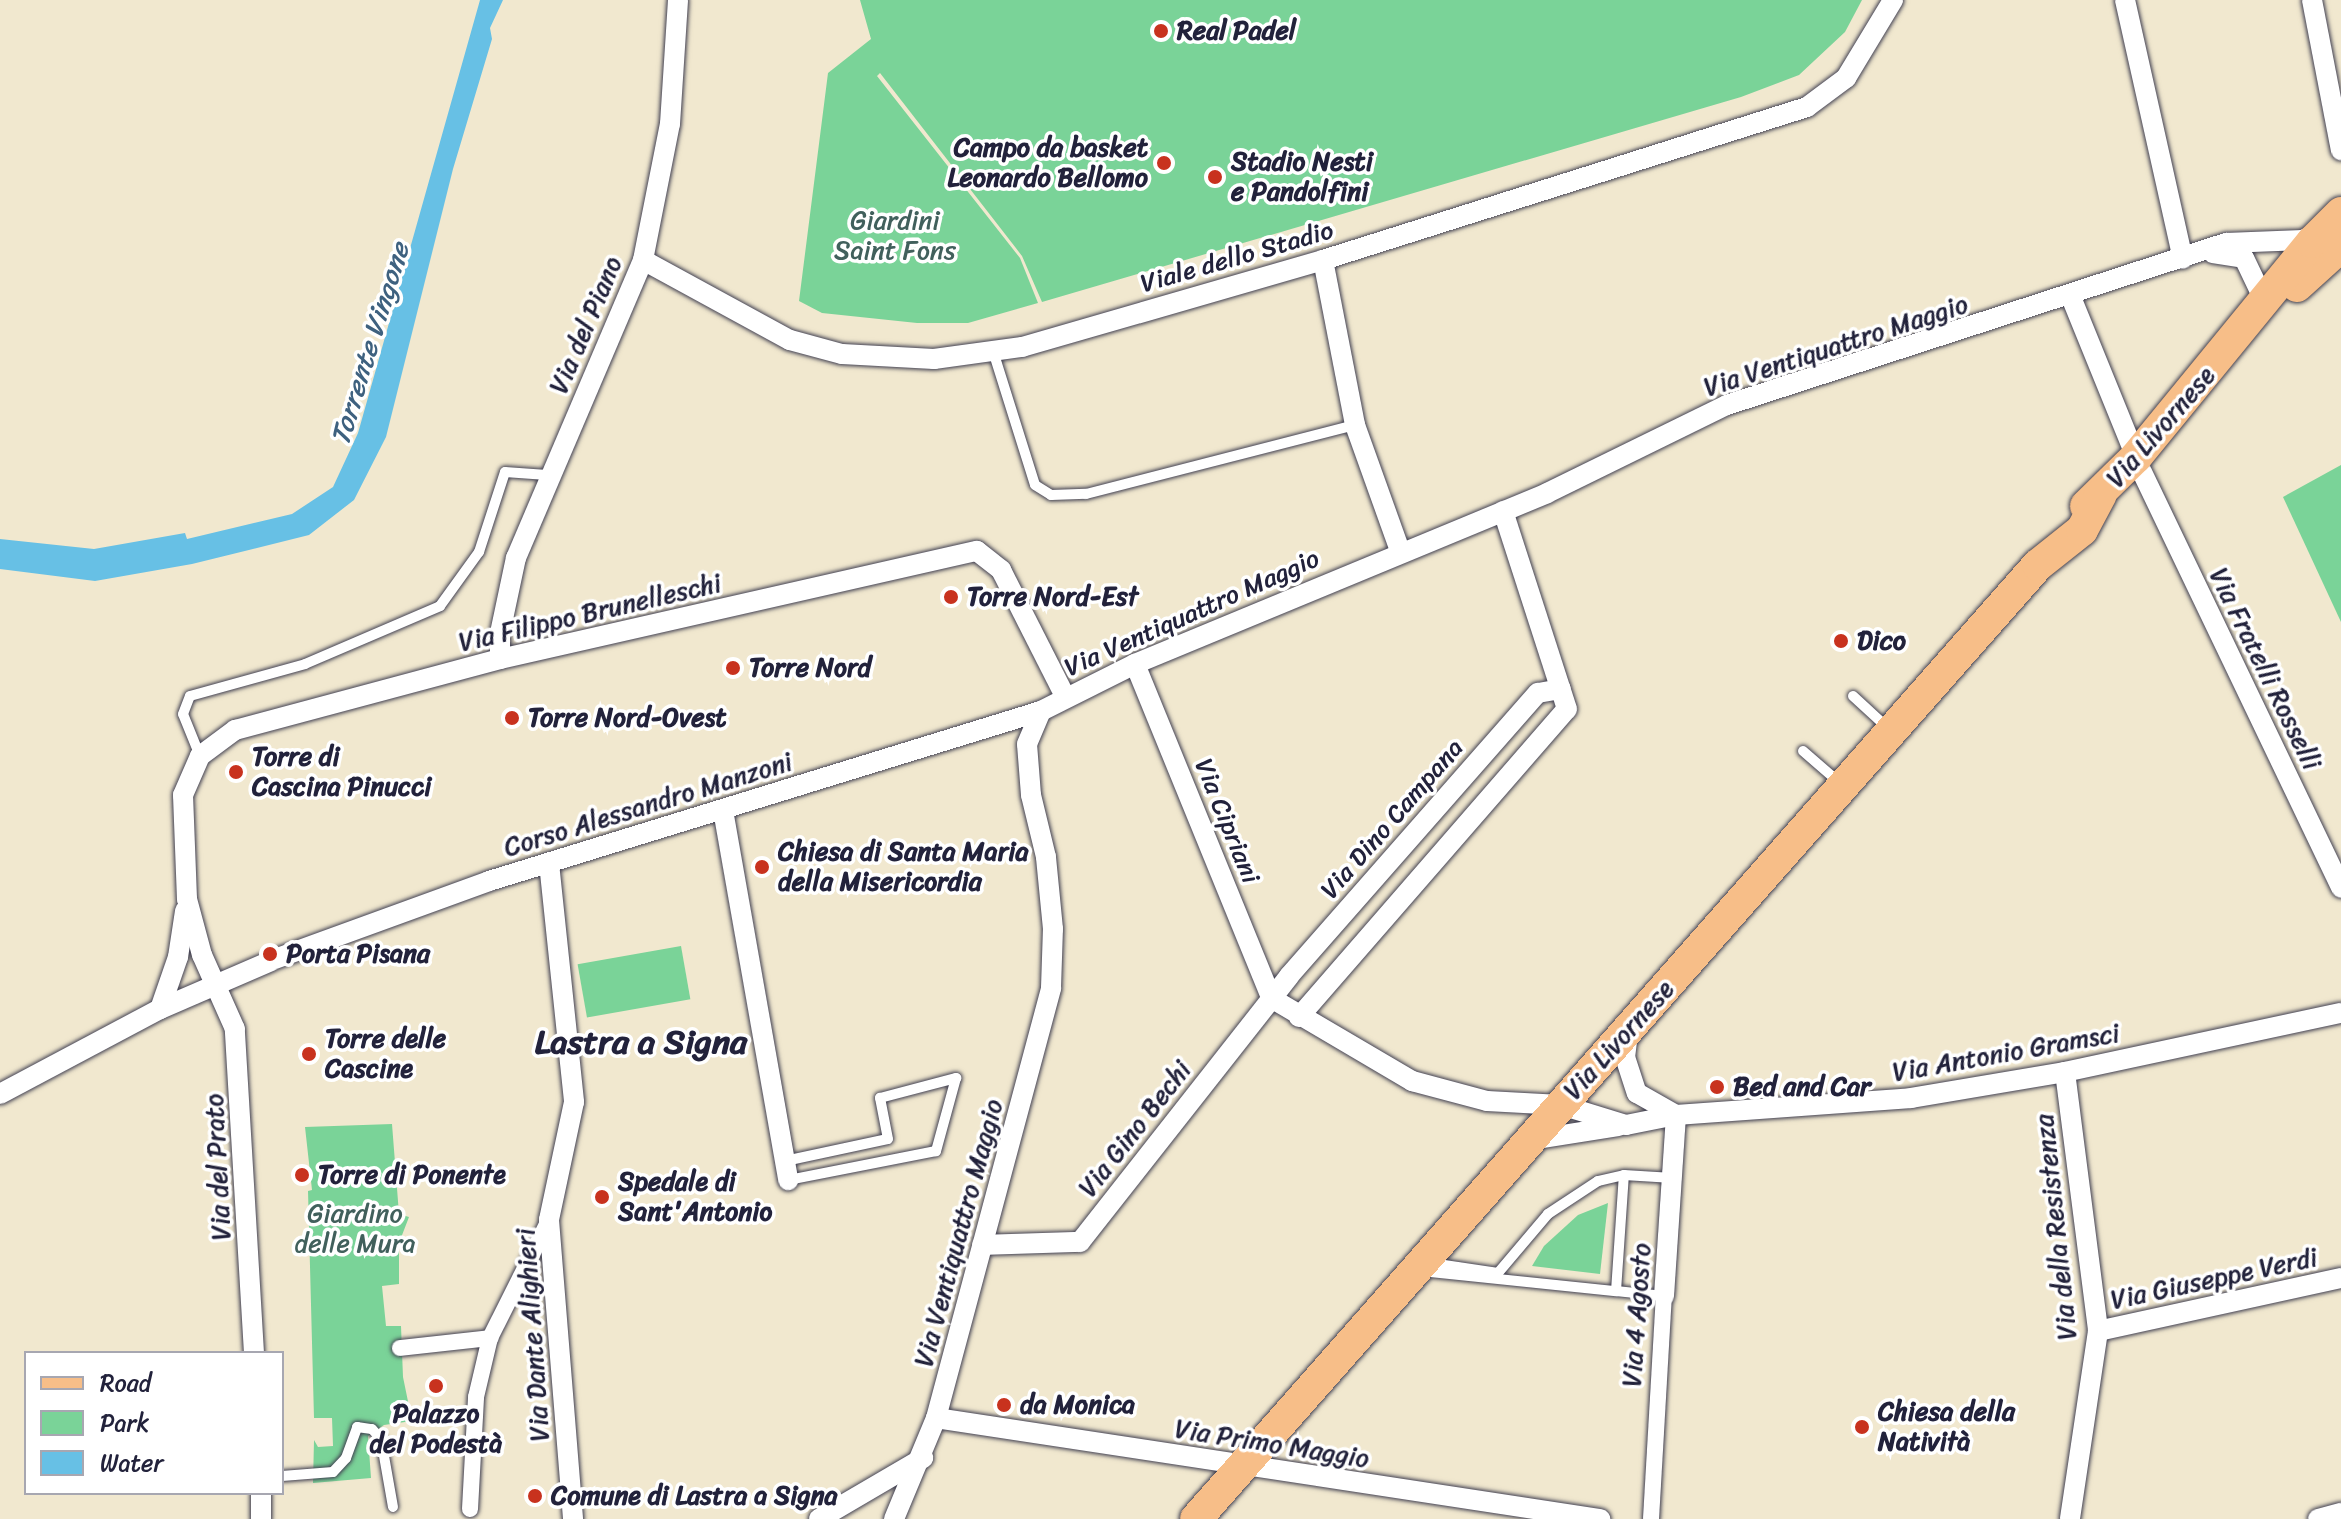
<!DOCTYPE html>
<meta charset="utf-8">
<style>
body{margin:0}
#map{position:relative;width:2341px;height:1519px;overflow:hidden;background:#f1e8cf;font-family:Sriracha,sans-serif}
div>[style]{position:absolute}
.green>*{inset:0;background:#7ad398;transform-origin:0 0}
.water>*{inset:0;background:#67c0e5}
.roads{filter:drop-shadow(0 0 2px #414051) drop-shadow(0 0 2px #414051)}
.service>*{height:10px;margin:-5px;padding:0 5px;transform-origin:5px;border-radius:5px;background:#fff}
.pedestrian>*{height:16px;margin:-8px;padding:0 8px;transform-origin:8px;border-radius:8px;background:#fff}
.minor>*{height:20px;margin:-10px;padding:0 10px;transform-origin:10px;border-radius:10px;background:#fff}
.primary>*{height:32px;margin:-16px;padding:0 16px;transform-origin:16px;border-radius:16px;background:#f7be88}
.dots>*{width:22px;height:22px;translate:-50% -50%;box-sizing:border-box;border:4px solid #fff;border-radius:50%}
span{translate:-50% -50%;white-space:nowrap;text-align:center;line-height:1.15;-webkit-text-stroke:7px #fff;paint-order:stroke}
.poi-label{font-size:26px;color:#22223b;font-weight:700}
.left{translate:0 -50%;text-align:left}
.right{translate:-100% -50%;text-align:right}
.park-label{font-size:26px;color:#41605c}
.street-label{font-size:26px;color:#22223b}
.water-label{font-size:28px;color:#3e617f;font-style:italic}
.district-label{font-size:34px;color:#22223b;font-weight:700}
.legend{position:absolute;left:24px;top:1351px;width:260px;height:144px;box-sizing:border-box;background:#fff;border:2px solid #a7a7b1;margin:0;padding:10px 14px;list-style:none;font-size:24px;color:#22223b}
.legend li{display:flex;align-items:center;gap:16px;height:40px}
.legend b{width:40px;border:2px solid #a7a7b1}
</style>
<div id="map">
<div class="green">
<div style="clip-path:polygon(860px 0,1862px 0,1845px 32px,1799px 75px,1741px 97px,1042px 302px,1022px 256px,880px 73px,877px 76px,1020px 258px,1038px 303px,968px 323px,917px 323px,822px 313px,799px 301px,828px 73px,871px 39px)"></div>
<div style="clip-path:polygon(2341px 465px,2341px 622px,2283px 497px)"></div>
<div style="left:681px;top:946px;width:54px;height:105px;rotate:80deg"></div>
<div style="clip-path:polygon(392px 1124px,399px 1214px,409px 1217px,399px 1243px,399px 1284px,382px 1286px,386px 1326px,401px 1326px,403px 1377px,412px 1421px,384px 1425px,368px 1436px,371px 1478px,313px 1483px,314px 1440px,318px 1447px,333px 1446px,332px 1418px,314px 1418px,308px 1191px,312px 1190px,305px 1127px)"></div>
<div style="clip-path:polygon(1608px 1203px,1600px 1274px,1532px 1266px,1544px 1246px,1578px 1215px)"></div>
</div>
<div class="water">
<div style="clip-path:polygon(480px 0,503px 0,490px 28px,492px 39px,453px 169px,386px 437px,354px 500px,309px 535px,192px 564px,95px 581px,0 569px,0 539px,94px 549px,185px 533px,187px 539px,292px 514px,333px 487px,358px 433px)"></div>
</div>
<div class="roads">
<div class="service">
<div style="left:993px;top:351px;width:140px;rotate:72.6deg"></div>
<div style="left:1035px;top:485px;width:19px;rotate:32deg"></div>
<div style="left:1051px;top:495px;width:35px;rotate:-2deg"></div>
<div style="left:1086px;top:494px;width:278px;rotate:-14.4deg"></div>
<div style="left:1853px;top:696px;width:50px;rotate:42.6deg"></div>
<div style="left:1803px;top:751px;width:50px;rotate:41deg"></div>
<div style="left:200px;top:756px;width:45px;rotate:-112deg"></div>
<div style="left:183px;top:714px;width:19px;rotate:-69deg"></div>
<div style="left:190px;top:696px;width:119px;rotate:-15.5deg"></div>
<div style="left:305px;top:664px;width:147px;rotate:-23.2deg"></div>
<div style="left:440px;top:606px;width:67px;rotate:-54.2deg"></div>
<div style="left:479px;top:552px;width:84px;rotate:-72deg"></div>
<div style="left:505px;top:472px;width:42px;rotate:4.1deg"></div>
<div style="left:785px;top:1161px;width:105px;rotate:-12.1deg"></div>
<div style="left:888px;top:1139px;width:42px;rotate:-101deg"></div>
<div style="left:880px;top:1098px;width:79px;rotate:-14.7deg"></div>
<div style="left:956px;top:1078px;width:76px;rotate:105.3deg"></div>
<div style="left:936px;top:1151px;width:151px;rotate:168.9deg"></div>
<div style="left:1624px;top:1175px;width:49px;rotate:3.5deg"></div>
<div style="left:1421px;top:1271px;width:196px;rotate:5.9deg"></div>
<div style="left:1616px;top:1291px;width:116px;rotate:-86.1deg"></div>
<div style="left:1624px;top:1175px;width:27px;rotate:167deg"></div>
<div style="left:1598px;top:1181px;width:60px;rotate:146.6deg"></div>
<div style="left:1548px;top:1214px;width:77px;rotate:130.3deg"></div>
<div style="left:1498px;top:1273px;width:68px;rotate:-171.5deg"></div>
<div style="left:1616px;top:1291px;width:48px;rotate:5.9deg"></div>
<div style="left:282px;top:1476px;width:51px;rotate:-4.5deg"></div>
<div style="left:333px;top:1472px;width:19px;rotate:-47deg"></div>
<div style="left:346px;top:1458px;width:33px;rotate:-70deg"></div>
<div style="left:357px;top:1427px;width:15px;rotate:8deg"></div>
<div style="left:372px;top:1429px;width:13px;rotate:48deg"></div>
<div style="left:381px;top:1439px;width:69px;rotate:80deg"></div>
</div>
<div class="pedestrian">
<div style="left:400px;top:1348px;width:91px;rotate:-6.3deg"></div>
<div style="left:470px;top:1509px;width:112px;rotate:-86.9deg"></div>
<div style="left:476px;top:1397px;width:61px;rotate:-76.7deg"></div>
<div style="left:490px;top:1338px;width:132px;rotate:-63.4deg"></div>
<div style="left:1651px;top:1519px;width:223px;rotate:-86.7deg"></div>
</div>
<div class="minor">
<div style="left:2125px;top:0;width:265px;rotate:77.4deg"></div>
<div style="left:2312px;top:0;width:153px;rotate:79.1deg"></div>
<div style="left:2213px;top:253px;width:31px;rotate:9deg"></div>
<div style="left:2244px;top:258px;width:49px;rotate:64.5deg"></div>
<div style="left:643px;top:260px;width:167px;rotate:28.6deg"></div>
<div style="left:790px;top:340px;width:54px;rotate:15.1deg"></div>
<div style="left:842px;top:354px;width:92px;rotate:3.1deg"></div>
<div style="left:934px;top:359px;width:89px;rotate:-7.8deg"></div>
<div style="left:1022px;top:347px;width:313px;rotate:-16.1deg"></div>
<div style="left:1323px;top:260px;width:508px;rotate:-17.54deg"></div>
<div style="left:1807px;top:107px;width:49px;rotate:-36.6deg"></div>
<div style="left:1846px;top:78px;width:91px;rotate:-58.9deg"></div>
<div style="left:1323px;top:260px;width:168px;rotate:79deg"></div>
<div style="left:1355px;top:425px;width:134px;rotate:70.3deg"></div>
<div style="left:2071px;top:297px;width:173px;rotate:67.9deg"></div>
<div style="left:2142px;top:472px;width:461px;rotate:64.4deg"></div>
<div style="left:500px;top:659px;width:26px;rotate:-90deg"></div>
<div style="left:500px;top:633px;width:77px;rotate:-78deg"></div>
<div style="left:516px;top:558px;width:324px;rotate:-66.9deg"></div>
<div style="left:643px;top:260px;width:139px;rotate:-78.8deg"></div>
<div style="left:670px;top:124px;width:124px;rotate:-86.3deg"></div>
<div style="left:1135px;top:664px;width:361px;rotate:67.8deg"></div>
<div style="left:723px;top:810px;width:376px;rotate:80deg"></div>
<div style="left:549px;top:863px;width:240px;rotate:84deg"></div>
<div style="left:574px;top:1102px;width:121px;rotate:102deg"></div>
<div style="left:549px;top:1220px;width:300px;rotate:85.4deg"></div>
<div style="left:275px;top:959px;width:228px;rotate:-20deg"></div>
<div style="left:489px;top:881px;width:578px;rotate:-17.12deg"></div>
<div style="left:1271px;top:998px;width:164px;rotate:30.5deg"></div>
<div style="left:1412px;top:1081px;width:78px;rotate:14.9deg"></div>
<div style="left:1487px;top:1101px;width:74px;rotate:3.1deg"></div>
<div style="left:1561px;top:1105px;width:68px;rotate:17.1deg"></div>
<div style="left:1626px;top:1125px;width:51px;rotate:-11.3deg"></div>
<div style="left:1676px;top:1115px;width:236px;rotate:-4.1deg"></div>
<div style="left:1911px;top:1098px;width:156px;rotate:-9.6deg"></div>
<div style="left:2065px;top:1072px;width:282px;rotate:-12.1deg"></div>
<div style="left:160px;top:1009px;width:55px;rotate:-70.9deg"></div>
<div style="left:178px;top:957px;width:47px;rotate:-81.3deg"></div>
<div style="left:1299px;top:1017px;width:408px;rotate:-49deg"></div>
<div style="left:1567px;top:709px;width:208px;rotate:-107.9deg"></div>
<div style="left:1628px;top:1033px;width:24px;rotate:97deg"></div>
<div style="left:1625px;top:1057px;width:38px;rotate:72deg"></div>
<div style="left:1637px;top:1093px;width:45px;rotate:29.4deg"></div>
<div style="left:2065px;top:1072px;width:261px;rotate:82.7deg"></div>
<div style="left:2098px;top:1331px;width:190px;rotate:98.5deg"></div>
<div style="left:0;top:1094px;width:181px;rotate:-28deg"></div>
<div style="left:160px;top:1009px;width:121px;rotate:-23.4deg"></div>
<div style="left:1531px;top:1140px;width:88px;rotate:-9.1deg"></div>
<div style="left:982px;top:1245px;width:98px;rotate:-1.8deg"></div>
<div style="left:1080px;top:1242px;width:338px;rotate:-51.8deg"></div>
<div style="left:1289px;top:976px;width:377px;rotate:-48.7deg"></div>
<div style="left:1538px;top:693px;width:23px;rotate:-10deg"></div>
<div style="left:1664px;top:1296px;width:181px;rotate:-86.2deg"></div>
<div style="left:2098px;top:1331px;width:249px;rotate:-12.3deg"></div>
<div style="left:254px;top:1353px;width:325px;rotate:-93.4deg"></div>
<div style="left:235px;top:1029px;width:81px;rotate:-114deg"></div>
<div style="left:202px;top:955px;width:58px;rotate:-105deg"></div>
<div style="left:187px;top:899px;width:104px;rotate:-92.2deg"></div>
<div style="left:183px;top:795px;width:43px;rotate:-66.4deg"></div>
<div style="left:200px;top:756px;width:44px;rotate:-36.6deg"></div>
<div style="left:235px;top:730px;width:274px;rotate:-15deg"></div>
<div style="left:500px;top:659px;width:489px;rotate:-12.8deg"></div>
<div style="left:977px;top:551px;width:31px;rotate:38deg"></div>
<div style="left:1001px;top:570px;width:141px;rotate:63.1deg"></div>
<div style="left:936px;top:1418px;width:672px;rotate:8.65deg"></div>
<div style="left:261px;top:1493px;width:26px;rotate:90deg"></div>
<div style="left:819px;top:1519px;width:121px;rotate:-30.4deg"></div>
<div style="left:894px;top:1519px;width:109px;rotate:-67.4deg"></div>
<div style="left:936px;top:1418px;width:445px;rotate:-75deg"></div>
<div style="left:1051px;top:988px;width:59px;rotate:-88.1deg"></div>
<div style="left:1053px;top:929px;width:72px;rotate:-95.6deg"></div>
<div style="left:1046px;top:857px;width:64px;rotate:-103.6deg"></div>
<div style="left:1031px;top:795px;width:51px;rotate:-94.5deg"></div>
<div style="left:1027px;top:744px;width:36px;rotate:-67deg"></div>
<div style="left:1041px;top:711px;width:105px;rotate:-26.6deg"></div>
<div style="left:1135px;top:664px;width:446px;rotate:-22.5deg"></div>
<div style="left:1547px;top:493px;width:200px;rotate:-26.1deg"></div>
<div style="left:1727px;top:405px;width:525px;rotate:-17.99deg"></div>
<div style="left:2226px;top:243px;width:77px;rotate:-2.2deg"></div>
<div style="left:2303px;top:240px;width:16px;rotate:-27deg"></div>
<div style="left:2318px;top:1519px;width:24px;rotate:-15deg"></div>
</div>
<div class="primary">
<div style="left:2297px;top:286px;width:59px;rotate:-42.3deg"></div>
<div style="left:2086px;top:506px;width:70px;rotate:-44.4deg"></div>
<div style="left:2136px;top:457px;width:278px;rotate:-50.7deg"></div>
<div style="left:2312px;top:242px;width:41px;rotate:-45deg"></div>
<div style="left:1196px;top:1519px;width:1272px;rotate:-48.57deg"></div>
<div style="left:2038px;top:565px;width:56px;rotate:-38.5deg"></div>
<div style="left:2082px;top:530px;width:40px;rotate:-62deg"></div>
</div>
</div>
<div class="dots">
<div style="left:1161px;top:31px;background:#c8321e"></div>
<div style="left:1164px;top:163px;background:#c8321e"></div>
<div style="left:1215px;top:177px;background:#c8321e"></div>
<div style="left:951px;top:597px;background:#c8321e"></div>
<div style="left:1841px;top:641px;background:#c8321e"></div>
<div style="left:733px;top:668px;background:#c8321e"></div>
<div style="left:512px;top:718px;background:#c8321e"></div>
<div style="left:236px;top:772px;background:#c8321e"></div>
<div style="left:762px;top:867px;background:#c8321e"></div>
<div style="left:270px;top:954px;background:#c8321e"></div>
<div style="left:309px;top:1054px;background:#c8321e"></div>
<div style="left:1717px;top:1087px;background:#c8321e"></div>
<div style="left:302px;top:1175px;background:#c8321e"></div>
<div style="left:602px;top:1197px;background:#c8321e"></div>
<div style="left:436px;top:1386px;background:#c8321e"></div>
<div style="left:1004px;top:1405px;background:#c8321e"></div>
<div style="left:1862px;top:1427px;background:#c8321e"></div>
<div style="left:535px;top:1496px;background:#c8321e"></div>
</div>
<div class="poi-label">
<span class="left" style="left:1177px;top:31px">Real Padel</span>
<span class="right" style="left:1148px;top:163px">Campo da basket<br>Leonardo Bellomo</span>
<span class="left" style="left:1231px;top:177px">Stadio Nesti<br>e Pandolfini</span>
<span class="left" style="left:967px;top:597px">Torre Nord-Est</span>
<span class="left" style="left:1857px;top:641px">Dico</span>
<span class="left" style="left:749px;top:668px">Torre Nord</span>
<span class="left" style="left:528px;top:718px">Torre Nord-Ovest</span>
<span class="left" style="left:252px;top:772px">Torre di<br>Cascina Pinucci</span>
<span class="left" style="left:778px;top:867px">Chiesa di Santa Maria<br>della Misericordia</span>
<span class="left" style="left:286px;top:954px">Porta Pisana</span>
<span class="left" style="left:325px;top:1054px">Torre delle<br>Cascine</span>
<span class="left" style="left:1733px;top:1087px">Bed and Car</span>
<span class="left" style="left:318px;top:1175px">Torre di Ponente</span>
<span class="left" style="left:618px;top:1197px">Spedale di<br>Sant'Antonio</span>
<span class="left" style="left:1020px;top:1405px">da Monica</span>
<span class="left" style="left:1878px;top:1427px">Chiesa della<br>Natività</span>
<span style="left:436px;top:1429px">Palazzo<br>del Podestà</span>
<span class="left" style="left:551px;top:1496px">Comune di Lastra a Signa</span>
</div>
<div class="park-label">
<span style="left:895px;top:236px">Giardini<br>Saint Fons</span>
<span style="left:355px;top:1229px">Giardino<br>delle Mura</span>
</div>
<div class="street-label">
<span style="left:1237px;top:257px;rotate:-16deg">Viale dello Stadio</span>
<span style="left:586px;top:325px;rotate:-67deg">Via del Piano</span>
<span style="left:1836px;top:346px;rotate:-18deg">Via Ventiquattro Maggio</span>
<span style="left:2161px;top:427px;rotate:-49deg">Via Livornese</span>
<span style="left:590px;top:613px;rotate:-13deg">Via Filippo Brunelleschi</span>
<span style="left:1192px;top:613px;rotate:-24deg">Via Ventiquattro Maggio</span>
<span style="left:2265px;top:669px;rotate:64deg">Via Fratelli Rosselli</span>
<span style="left:648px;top:805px;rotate:-17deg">Corso Alessandro Manzoni</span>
<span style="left:1392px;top:819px;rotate:-49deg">Via Dino Campana</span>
<span style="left:1227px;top:821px;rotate:68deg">Via Cipriani</span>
<span style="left:1619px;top:1040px;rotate:-48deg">Via Livornese</span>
<span style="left:2006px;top:1053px;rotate:-10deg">Via Antonio Gramsci</span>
<span style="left:1135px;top:1129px;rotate:-52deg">Via Gino Bechi</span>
<span style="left:218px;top:1167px;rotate:-93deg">Via del Prato</span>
<span style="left:2056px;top:1227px;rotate:-96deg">Via della Resistenza</span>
<span style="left:959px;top:1233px;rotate:-75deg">Via Ventiquattro Maggio</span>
<span style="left:2214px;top:1279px;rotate:-12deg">Via Giuseppe Verdi</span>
<span style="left:1637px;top:1315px;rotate:-86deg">Via 4 Agosto</span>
<span style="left:533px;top:1335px;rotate:-94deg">Via Dante Alighieri</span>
<span style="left:1272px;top:1444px;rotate:9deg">Via Primo Maggio</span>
</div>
<div class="water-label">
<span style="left:370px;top:344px;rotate:-73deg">Torrente Vingone</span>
</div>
<div class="district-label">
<span style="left:641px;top:1043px">Lastra a Signa</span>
</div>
<ul class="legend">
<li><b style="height:10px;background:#f7be88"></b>Road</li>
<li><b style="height:22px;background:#7ad398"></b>Park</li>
<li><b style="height:22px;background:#67c0e5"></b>Water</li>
</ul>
</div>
